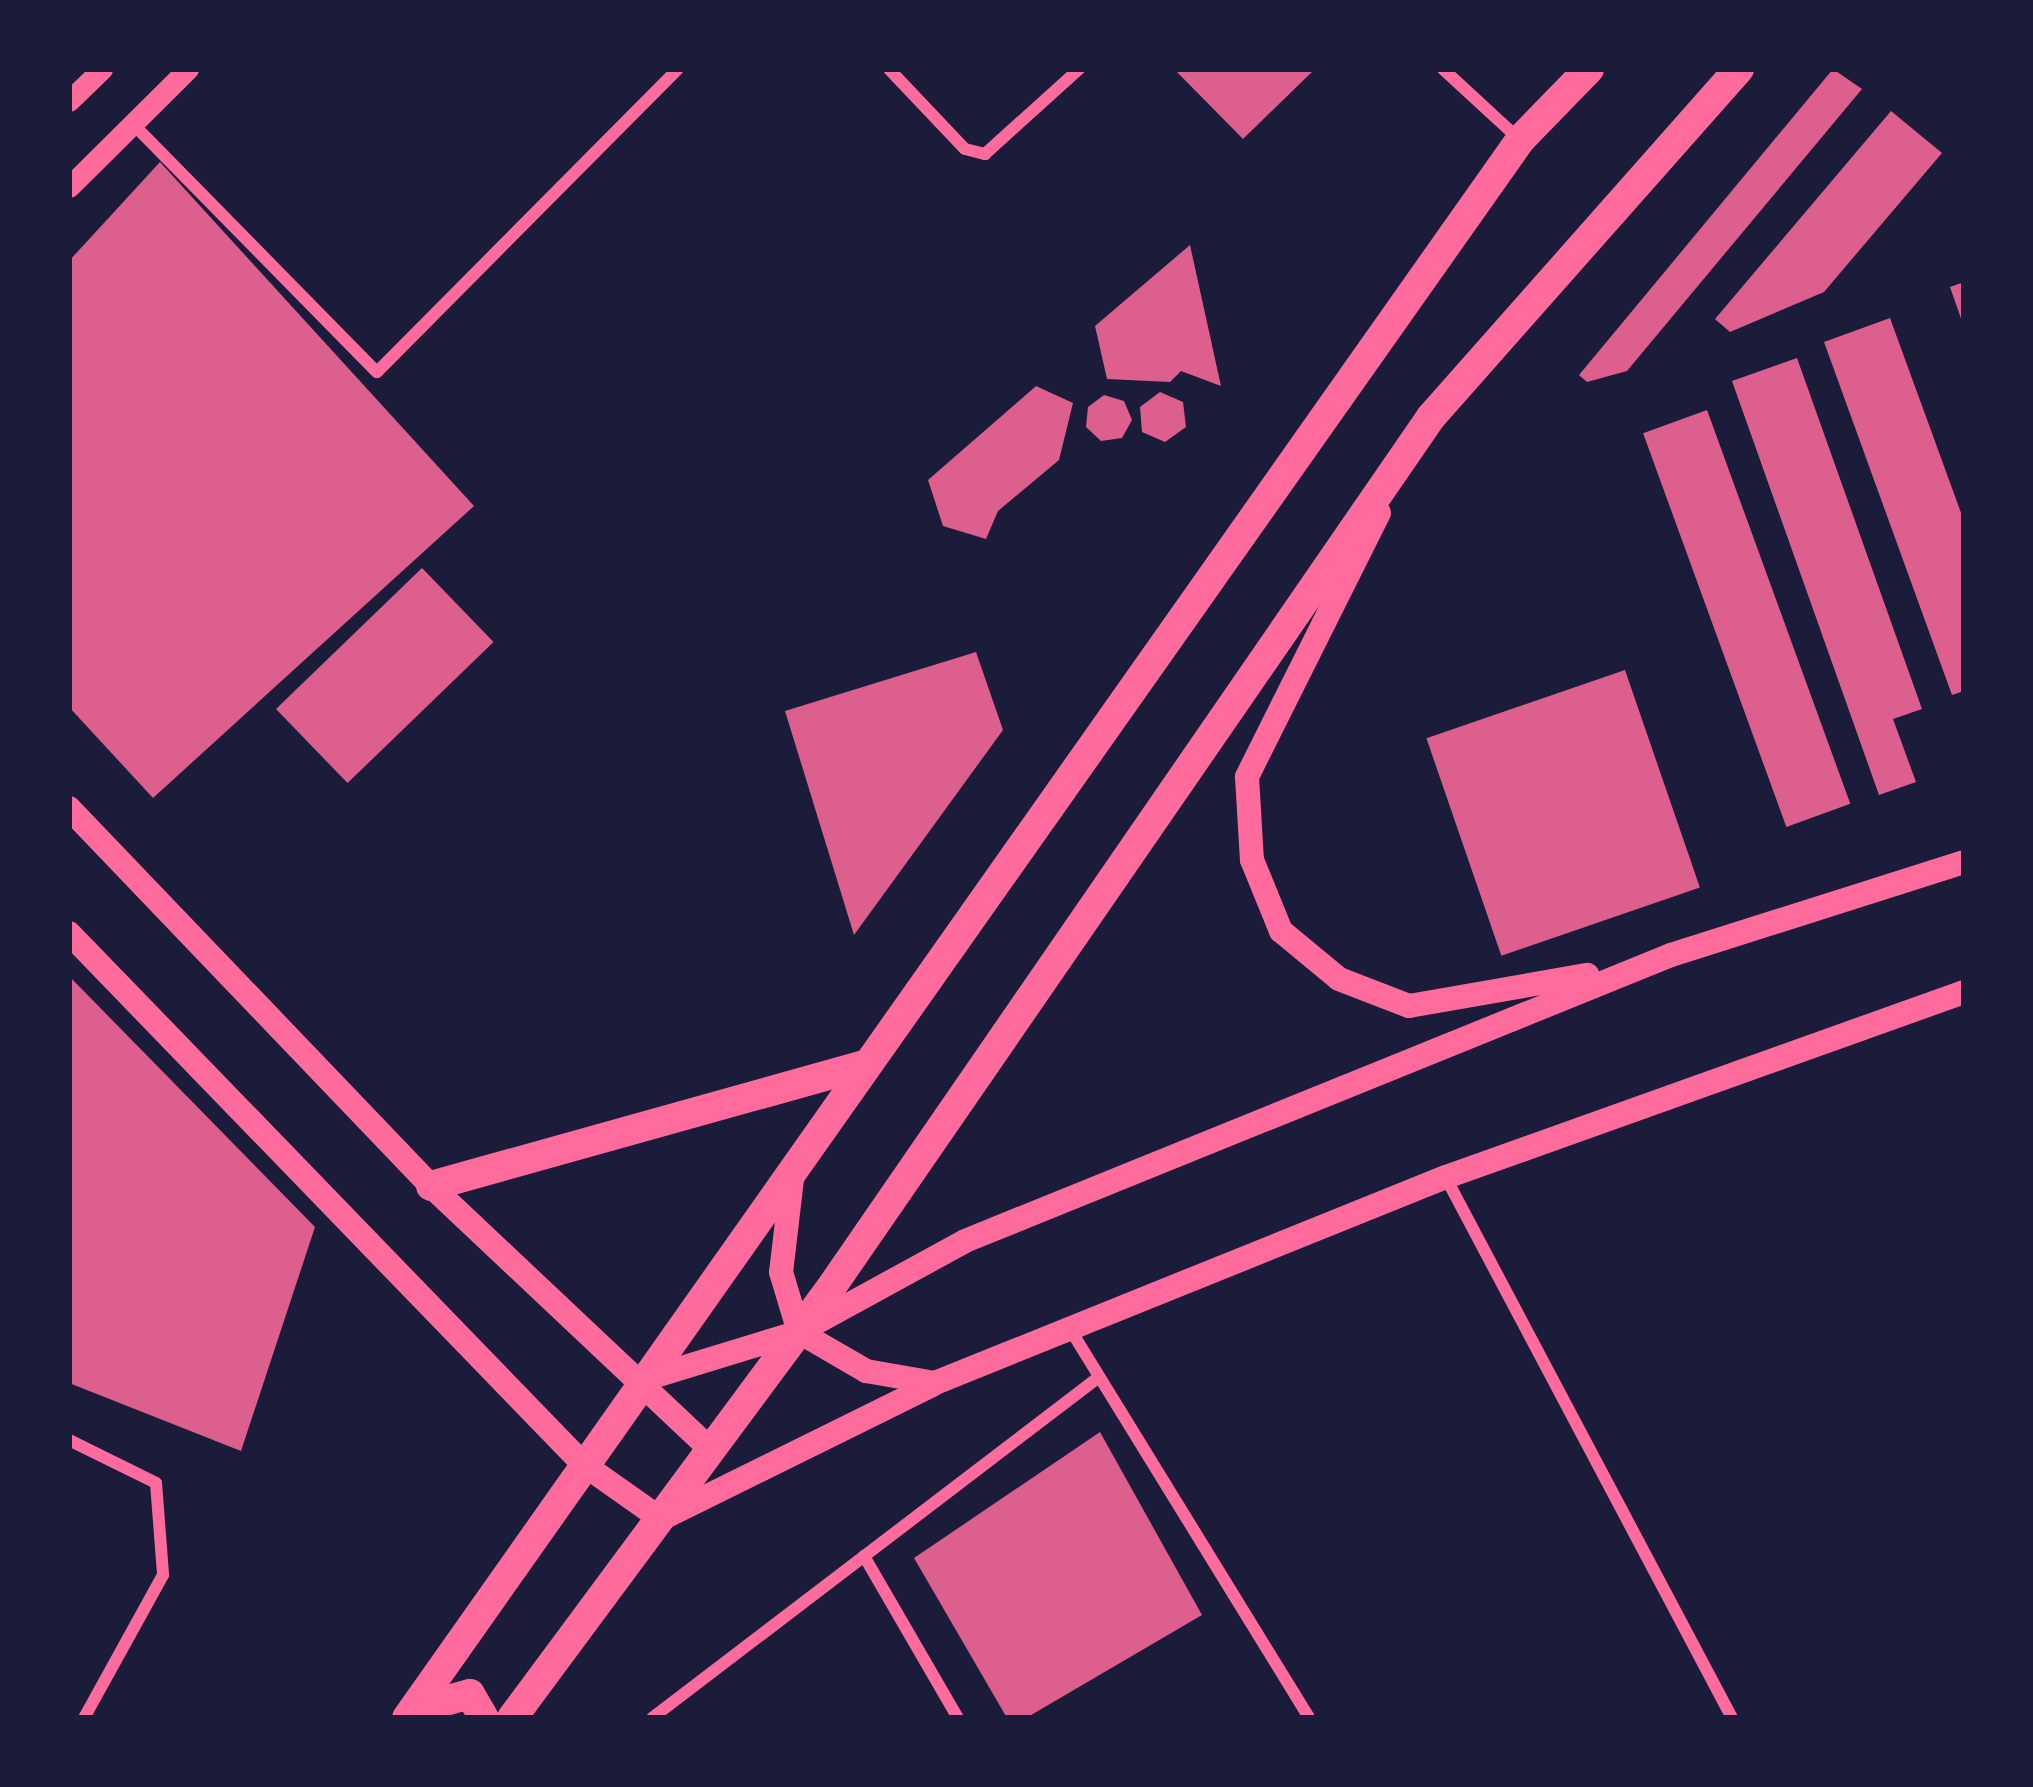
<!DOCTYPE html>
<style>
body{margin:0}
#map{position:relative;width:2033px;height:1787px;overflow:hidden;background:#1b1b3a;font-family:"Titillium Web",sans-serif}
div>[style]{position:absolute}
.building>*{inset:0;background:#dd5f8e;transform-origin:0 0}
.minor>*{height:12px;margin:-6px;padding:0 6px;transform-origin:6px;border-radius:6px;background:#ff6b9d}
.tertiary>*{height:21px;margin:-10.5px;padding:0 10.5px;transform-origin:10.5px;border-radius:10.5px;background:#ff6b9d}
.secondary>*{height:24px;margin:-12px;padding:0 12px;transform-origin:12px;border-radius:12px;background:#ff6b9d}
.primary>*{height:30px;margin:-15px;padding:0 15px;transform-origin:15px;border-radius:15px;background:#ff6b9d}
span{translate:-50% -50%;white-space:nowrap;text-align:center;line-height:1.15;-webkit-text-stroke:10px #1b1b3a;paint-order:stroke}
.frame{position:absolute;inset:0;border:72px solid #1b1b3a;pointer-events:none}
</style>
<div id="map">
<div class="building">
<div style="clip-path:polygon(1174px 69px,1315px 69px,1243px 139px)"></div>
<div style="clip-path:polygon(1833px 69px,1862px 89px,1627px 371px,1587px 382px,1579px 375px)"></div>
<div style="clip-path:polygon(1891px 111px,1942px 153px,1824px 292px,1730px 332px,1715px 319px)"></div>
<div style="clip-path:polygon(160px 162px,474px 506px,153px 798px,69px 707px,69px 261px)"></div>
<div style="clip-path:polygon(1190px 245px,1221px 386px,1181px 371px,1170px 382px,1107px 379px,1095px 326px)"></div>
<div style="clip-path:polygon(1964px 282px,1964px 324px,1963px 324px,1950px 287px)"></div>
<div style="clip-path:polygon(1890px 318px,1964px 521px,1964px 691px,1952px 695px,1824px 342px)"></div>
<div style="clip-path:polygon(1797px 358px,1922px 709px,1893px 719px,1916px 782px,1879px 795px,1732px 381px)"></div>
<div style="clip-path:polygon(1036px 386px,1073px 403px,1059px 460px,998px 511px,986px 539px,943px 526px,928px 480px)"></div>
<div style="clip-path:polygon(1160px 392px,1183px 402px,1186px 427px,1165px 442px,1142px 432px,1140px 407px)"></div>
<div style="clip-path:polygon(1104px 395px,1124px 401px,1132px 420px,1122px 438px,1101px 441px,1086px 427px,1088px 407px)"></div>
<div style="left:1707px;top:410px;width:419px;height:68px;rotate:70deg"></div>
<div style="left:422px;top:568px;width:103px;height:203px;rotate:46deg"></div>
<div style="clip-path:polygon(976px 652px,1003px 730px,854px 935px,785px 711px)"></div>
<div style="left:1625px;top:670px;width:230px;height:210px;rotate:71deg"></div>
<div style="clip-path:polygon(69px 976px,315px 1227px,241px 1451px,69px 1383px)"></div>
<div style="clip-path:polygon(1100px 1432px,1202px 1615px,1026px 1718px,1007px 1718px,914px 1558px)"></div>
</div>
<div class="minor">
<div style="left:889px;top:69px;width:110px;rotate:46.5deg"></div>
<div style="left:965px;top:149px;width:21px;rotate:14deg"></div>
<div style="left:985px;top:154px;width:127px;rotate:-42.1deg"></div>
<div style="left:1443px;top:69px;width:105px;rotate:42.7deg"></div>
<div style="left:133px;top:124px;width:348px;rotate:45.5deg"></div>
<div style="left:377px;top:372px;width:427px;rotate:-45.2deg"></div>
<div style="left:1446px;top:1178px;width:611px;rotate:62.09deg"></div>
<div style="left:1070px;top:1329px;width:457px;rotate:58.4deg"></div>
<div style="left:69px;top:1440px;width:97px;rotate:26.3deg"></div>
<div style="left:156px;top:1483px;width:92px;rotate:85.6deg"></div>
<div style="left:163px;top:1575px;width:163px;rotate:118.9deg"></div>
<div style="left:864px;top:1556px;width:187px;rotate:59.9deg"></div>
<div style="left:652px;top:1718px;width:562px;rotate:-37.34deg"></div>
</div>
<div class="tertiary">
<div style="left:69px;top:101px;width:46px;rotate:-44.1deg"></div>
<div style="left:69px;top:187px;width:168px;rotate:-44.8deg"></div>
</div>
<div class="secondary">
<div style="left:1379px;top:513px;width:295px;rotate:116.6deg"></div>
<div style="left:1247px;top:777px;width:83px;rotate:86.6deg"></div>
<div style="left:1252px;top:860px;width:77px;rotate:67.8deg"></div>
<div style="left:1281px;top:931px;width:75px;rotate:39.6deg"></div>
<div style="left:1339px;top:979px;width:75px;rotate:21.1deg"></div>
<div style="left:1409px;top:1006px;width:181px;rotate:-9.9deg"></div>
<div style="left:69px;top:808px;width:523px;rotate:46.24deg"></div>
<div style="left:431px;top:1186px;width:386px;rotate:43.3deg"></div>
<div style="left:69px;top:933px;width:739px;rotate:45.93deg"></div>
<div style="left:583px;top:1464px;width:95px;rotate:35.2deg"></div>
<div style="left:661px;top:1519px;width:302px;rotate:-26.3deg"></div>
<div style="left:792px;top:1179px;width:94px;rotate:96.7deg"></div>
<div style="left:781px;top:1272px;width:63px;rotate:73.3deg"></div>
<div style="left:799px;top:1332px;width:78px;rotate:30.2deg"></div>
<div style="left:866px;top:1371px;width:70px;rotate:9.9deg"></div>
<div style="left:935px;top:1383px;width:551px;rotate:-21.96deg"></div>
<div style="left:1446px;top:1177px;width:550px;rotate:-19.65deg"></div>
<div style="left:639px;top:1381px;width:167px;rotate:-17deg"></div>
<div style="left:799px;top:1332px;width:189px;rotate:-28.7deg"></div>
<div style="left:965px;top:1241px;width:762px;rotate:-22.05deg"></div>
<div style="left:1671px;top:955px;width:307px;rotate:-17.6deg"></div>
</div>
<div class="primary">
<div style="left:431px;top:1186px;width:449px;rotate:-15.6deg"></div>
<div style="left:413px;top:1710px;width:59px;rotate:-15.7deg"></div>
<div style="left:470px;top:1694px;width:28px;rotate:60deg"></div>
<div style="left:407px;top:1718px;width:1931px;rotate:-54.8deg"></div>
<div style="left:1520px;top:140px;width:99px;rotate:-45.8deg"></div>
<div style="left:512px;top:1718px;width:534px;rotate:-53.45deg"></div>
<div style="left:830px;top:1289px;width:1059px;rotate:-55.42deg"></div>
<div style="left:1431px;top:417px;width:465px;rotate:-48.5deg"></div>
</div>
<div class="frame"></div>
</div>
